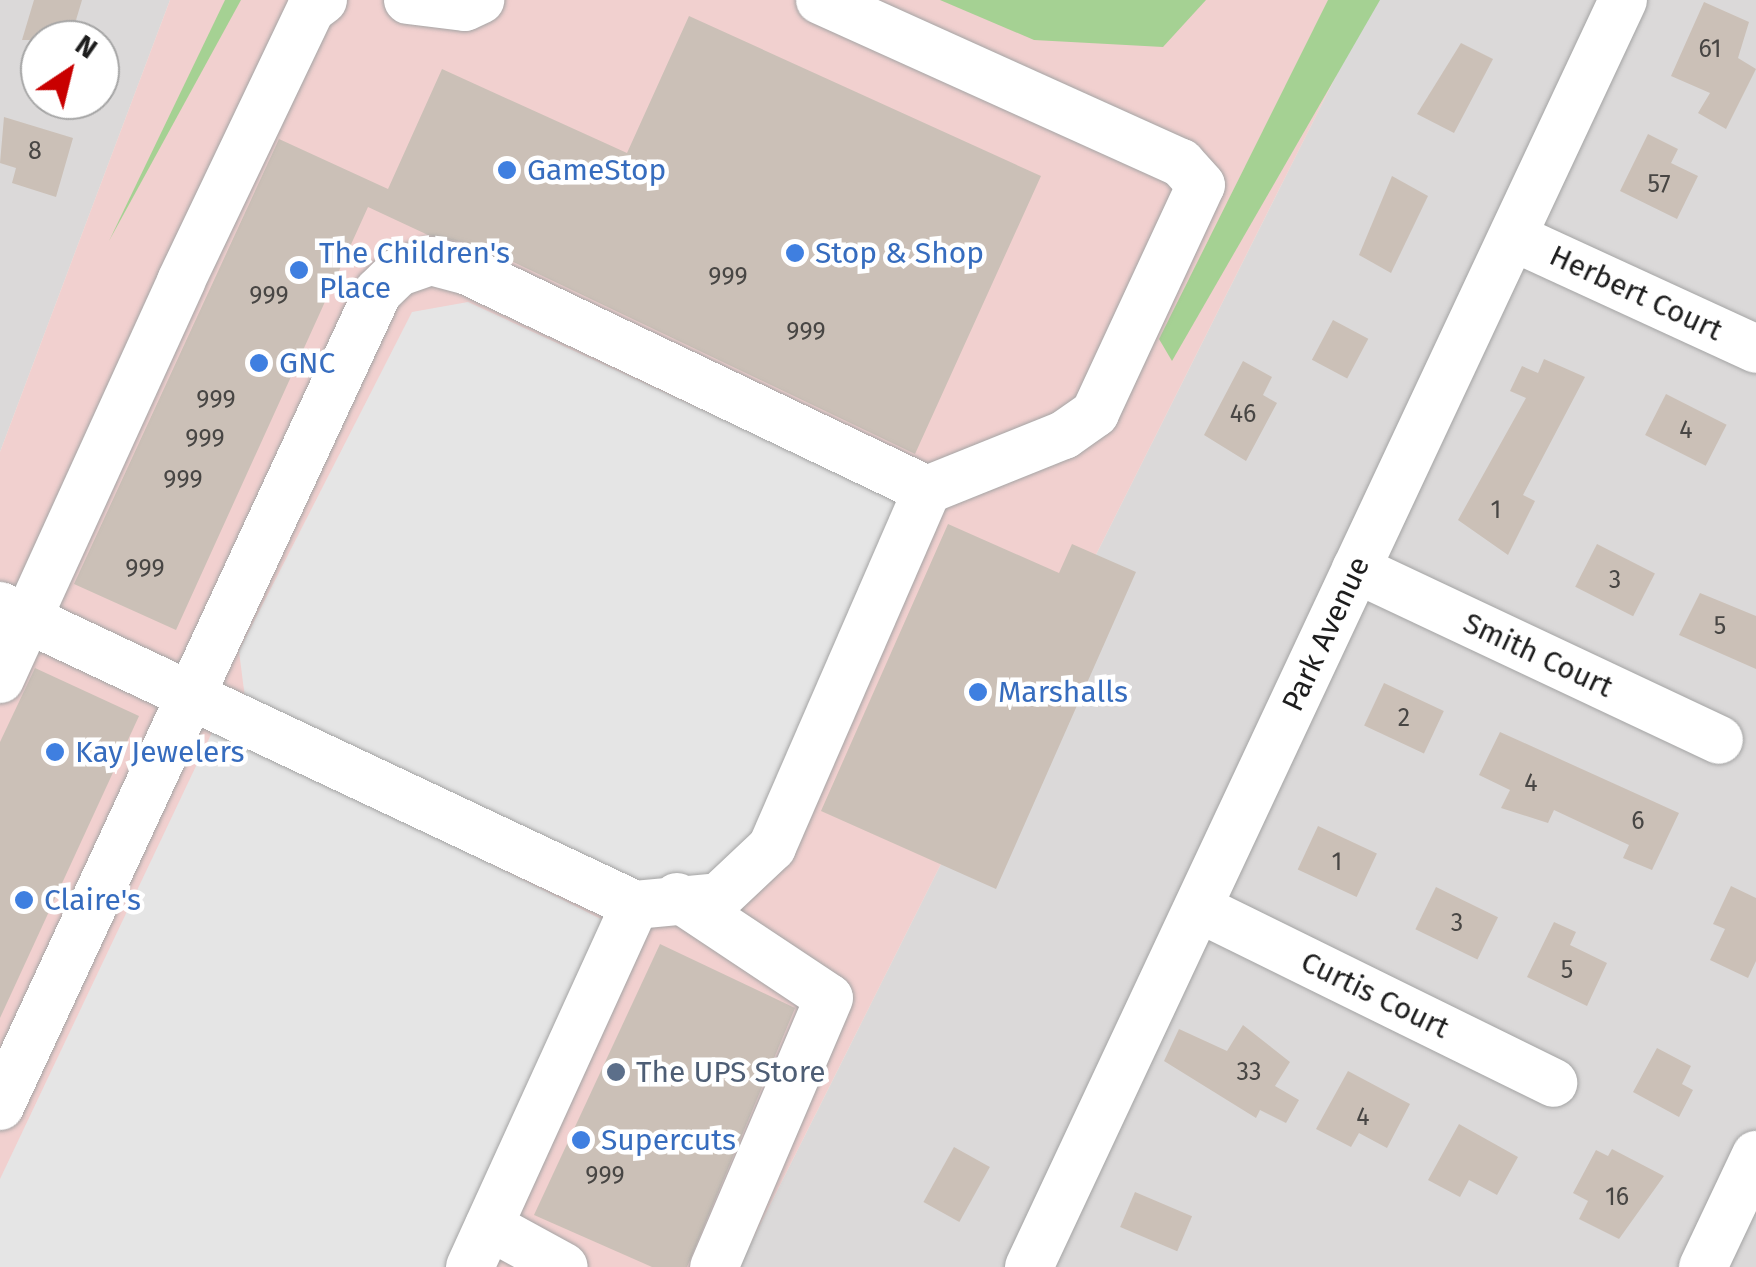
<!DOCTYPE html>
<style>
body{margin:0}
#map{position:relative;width:1756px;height:1267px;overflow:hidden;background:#efeae1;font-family:"Fira Sans",sans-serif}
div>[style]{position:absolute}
.residential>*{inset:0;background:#dbd9d9}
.commercial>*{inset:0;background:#f1d0cf}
.forest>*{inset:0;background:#a5d193}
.parking>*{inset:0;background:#e5e5e5}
.building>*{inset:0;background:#cbc0b7;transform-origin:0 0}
.roads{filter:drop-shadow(0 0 2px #a4a4a4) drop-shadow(0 0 2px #a4a4a4)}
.minor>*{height:48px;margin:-24px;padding:0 24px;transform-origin:24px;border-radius:24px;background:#fff}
.dots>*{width:28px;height:28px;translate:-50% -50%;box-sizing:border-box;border:5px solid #fff;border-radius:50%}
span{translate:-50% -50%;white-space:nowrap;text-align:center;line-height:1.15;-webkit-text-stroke:9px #fff;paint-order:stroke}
.number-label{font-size:25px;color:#484644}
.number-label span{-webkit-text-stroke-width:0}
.shop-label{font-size:30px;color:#366cbe}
.left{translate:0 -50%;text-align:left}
.street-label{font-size:30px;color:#1d1d1d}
.service-label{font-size:30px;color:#4e5e75}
.north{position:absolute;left:20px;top:20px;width:100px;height:100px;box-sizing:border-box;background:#fff;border:2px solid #a5a5a5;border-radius:50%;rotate:35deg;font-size:28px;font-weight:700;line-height:40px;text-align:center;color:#1d1d1d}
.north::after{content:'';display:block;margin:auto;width:35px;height:45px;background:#c90000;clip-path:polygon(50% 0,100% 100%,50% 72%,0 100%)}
</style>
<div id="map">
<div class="residential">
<div style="clip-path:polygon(evenodd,0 0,170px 0,0 452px,0 0,40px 40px,100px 40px,100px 100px,40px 100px,40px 40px)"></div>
<div style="clip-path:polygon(1374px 0,1756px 0,1756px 1267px,739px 1267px)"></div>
</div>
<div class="commercial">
<div style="clip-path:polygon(170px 0,1374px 0,739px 1267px,0 1267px,0 452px)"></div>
</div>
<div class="forest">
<div style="clip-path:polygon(225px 0,241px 0,109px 241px)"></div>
<div style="clip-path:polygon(940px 0,1206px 0,1163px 47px,1034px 40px)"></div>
<div style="clip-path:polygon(1328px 0,1380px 0,1172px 361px,1159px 339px)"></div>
</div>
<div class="parking">
<div style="clip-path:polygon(468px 302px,907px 504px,714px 915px,245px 698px,239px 651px,412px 312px)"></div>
<div style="clip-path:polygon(215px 726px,617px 927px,459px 1267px,0 1267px,0 1179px)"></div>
</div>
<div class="building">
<div style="clip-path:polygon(34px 0,82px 0,70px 40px,22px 40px)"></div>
<div style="clip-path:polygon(1704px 2px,1749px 22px,1738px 58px,1756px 69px,1726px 129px,1698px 113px,1710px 93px,1671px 76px)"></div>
<div style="clip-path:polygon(689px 16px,1041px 176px,915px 454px,480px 246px,428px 235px,368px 207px,176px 630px,74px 584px,279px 139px,388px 189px,442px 69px,627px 153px)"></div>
<div style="clip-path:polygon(1461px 43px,1493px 59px,1454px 133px,1417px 114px)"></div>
<div style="clip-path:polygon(4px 117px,73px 138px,56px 197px,12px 183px,16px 168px,0 163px)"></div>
<div style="clip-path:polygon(1648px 134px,1678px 149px,1671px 163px,1698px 176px,1677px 219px,1620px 191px)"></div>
<div style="clip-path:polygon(1392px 176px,1428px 196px,1391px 273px,1359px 255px)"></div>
<div style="left:1333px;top:320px;width:40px;height:45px;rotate:28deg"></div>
<div style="clip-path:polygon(1544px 359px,1585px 377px,1523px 495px,1535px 501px,1508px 555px,1458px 520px,1526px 398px,1510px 391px,1522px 366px,1538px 373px)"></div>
<div style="clip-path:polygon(1243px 361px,1272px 377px,1263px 395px,1277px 403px,1246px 461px,1204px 435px)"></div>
<div style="left:1666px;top:394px;width:68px;height:46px;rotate:27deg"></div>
<div style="clip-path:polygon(948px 524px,1059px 573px,1072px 544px,1136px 572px,996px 889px,821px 811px)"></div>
<div style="left:1597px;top:544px;width:65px;height:48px;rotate:27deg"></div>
<div style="clip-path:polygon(1700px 593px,1756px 616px,1756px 669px,1679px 635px)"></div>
<div style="clip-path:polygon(35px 668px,139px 716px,0 1018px,0 742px)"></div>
<div style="left:1384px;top:683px;width:66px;height:47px;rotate:25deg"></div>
<div style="clip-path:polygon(1500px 732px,1679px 813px,1652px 870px,1623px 858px,1629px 845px,1554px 810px,1548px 823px,1501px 808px,1510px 790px,1479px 775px)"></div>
<div style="left:1318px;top:826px;width:65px;height:48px;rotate:25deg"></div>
<div style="clip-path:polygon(1731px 886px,1756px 898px,1756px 961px,1748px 978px,1710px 960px,1725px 929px,1713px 924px)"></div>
<div style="left:1436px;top:887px;width:69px;height:47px;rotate:26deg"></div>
<div style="clip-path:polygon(1554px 922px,1576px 932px,1570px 945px,1607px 963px,1587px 1006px,1527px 977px)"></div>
<div style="clip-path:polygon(660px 944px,795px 1008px,687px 1267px,652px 1267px,534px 1215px)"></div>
<div style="clip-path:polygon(1243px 1025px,1290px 1062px,1275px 1086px,1299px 1100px,1286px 1123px,1260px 1110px,1256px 1118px,1164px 1061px,1179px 1029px,1227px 1051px)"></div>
<div style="clip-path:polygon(1657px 1048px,1691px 1066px,1682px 1084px,1693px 1090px,1679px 1117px,1633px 1092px)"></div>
<div style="clip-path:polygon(1348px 1071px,1410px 1104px,1387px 1148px,1359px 1133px,1351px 1147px,1316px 1129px)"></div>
<div style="clip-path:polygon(1459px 1124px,1518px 1157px,1497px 1195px,1469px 1180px,1460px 1197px,1428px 1180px)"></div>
<div style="left:954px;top:1147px;width:41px;height:63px;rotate:29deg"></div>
<div style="clip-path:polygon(1612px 1149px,1664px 1176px,1619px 1239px,1579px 1219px,1588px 1201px,1573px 1193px,1596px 1150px,1608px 1156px)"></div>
<div style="left:1135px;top:1192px;width:62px;height:38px;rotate:23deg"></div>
</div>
<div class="roads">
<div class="minor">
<div style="left:408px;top:0;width:57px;rotate:7deg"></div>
<div style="left:465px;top:7px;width:17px;rotate:-25deg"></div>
<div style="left:1515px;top:238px;width:265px;rotate:24.7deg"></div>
<div style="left:1356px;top:569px;width:401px;rotate:25.2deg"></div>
<div style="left:0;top:606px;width:702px;rotate:25.21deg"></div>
<div style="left:635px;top:905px;width:84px;rotate:-5.4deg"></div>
<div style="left:719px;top:897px;width:73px;rotate:-43.3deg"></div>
<div style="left:772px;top:847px;width:389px;rotate:-66.5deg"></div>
<div style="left:927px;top:490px;width:148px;rotate:-21.9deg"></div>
<div style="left:1064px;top:435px;width:38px;rotate:-35deg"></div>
<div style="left:1095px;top:413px;width:251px;rotate:-65.1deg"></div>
<div style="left:1201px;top:185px;width:30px;rotate:-132deg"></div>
<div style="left:1181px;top:163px;width:396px;rotate:-155.7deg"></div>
<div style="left:0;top:679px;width:437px;rotate:-65.5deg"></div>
<div style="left:181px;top:281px;width:301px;rotate:-64.5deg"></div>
<div style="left:311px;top:9px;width:15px;rotate:-37deg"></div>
<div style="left:677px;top:897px;width:182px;rotate:33.6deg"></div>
<div style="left:829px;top:998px;width:293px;rotate:113.1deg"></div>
<div style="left:1198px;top:908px;width:396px;rotate:26.2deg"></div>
<div style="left:0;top:1106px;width:897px;rotate:-65.09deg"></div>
<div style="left:378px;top:292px;width:29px;rotate:-44deg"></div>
<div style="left:399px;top:272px;width:34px;rotate:-19deg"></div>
<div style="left:431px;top:261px;width:38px;rotate:15deg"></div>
<div style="left:468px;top:271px;width:509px;rotate:25.51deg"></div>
<div style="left:489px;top:1226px;width:85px;rotate:28.7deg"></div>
<div style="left:470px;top:1267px;width:398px;rotate:-65.5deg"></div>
<div style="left:1029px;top:1267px;width:1399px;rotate:-64.88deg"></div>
<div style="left:1703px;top:1267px;width:124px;rotate:-64.7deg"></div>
</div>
</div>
<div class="dots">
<div style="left:507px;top:170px;background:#3f7fe0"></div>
<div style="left:795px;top:253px;background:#3f7fe0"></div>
<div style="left:299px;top:270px;background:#3f7fe0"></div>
<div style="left:259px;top:363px;background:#3f7fe0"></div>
<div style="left:978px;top:692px;background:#3f7fe0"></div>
<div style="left:55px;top:752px;background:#3f7fe0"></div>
<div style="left:24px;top:900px;background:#3f7fe0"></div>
<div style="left:616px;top:1072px;background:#5c6f8a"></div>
<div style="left:581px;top:1140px;background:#3f7fe0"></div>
</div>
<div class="number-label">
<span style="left:1710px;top:49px">61</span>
<span style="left:35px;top:151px">8</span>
<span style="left:1659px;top:184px">57</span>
<span style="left:728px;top:277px">999</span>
<span style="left:269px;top:296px">999</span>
<span style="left:806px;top:332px">999</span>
<span style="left:216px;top:400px">999</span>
<span style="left:1243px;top:414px">46</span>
<span style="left:1686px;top:430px">4</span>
<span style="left:205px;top:439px">999</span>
<span style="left:183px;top:480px">999</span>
<span style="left:1496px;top:510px">1</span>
<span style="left:145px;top:569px">999</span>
<span style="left:1615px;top:580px">3</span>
<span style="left:1720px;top:626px">5</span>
<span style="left:1404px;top:718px">2</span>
<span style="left:1531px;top:783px">4</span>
<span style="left:1638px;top:821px">6</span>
<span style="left:1337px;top:862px">1</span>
<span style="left:1457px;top:923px">3</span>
<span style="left:1567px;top:970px">5</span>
<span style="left:1249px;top:1072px">33</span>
<span style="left:1363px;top:1117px">4</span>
<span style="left:605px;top:1176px">999</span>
<span style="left:1617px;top:1197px">16</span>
</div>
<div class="shop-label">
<span class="left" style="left:527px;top:170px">GameStop</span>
<span class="left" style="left:319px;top:270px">The Children's<br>Place</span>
<span class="left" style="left:815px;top:253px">Stop &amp; Shop</span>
<span class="left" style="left:279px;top:363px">GNC</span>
<span class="left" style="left:998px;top:692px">Marshalls</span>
<span class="left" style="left:75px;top:752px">Kay Jewelers</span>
<span class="left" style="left:44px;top:900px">Claire's</span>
<span class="left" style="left:601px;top:1140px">Supercuts</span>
</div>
<div class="street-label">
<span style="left:1636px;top:293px;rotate:25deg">Herbert Court</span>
<span style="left:1326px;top:634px;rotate:-65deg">Park Avenue</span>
<span style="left:1538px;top:655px;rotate:25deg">Smith Court</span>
<span style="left:1375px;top:995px;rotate:26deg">Curtis Court</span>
</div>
<div class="service-label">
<span class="left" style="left:636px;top:1072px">The UPS Store</span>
</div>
<div class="north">N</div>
</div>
